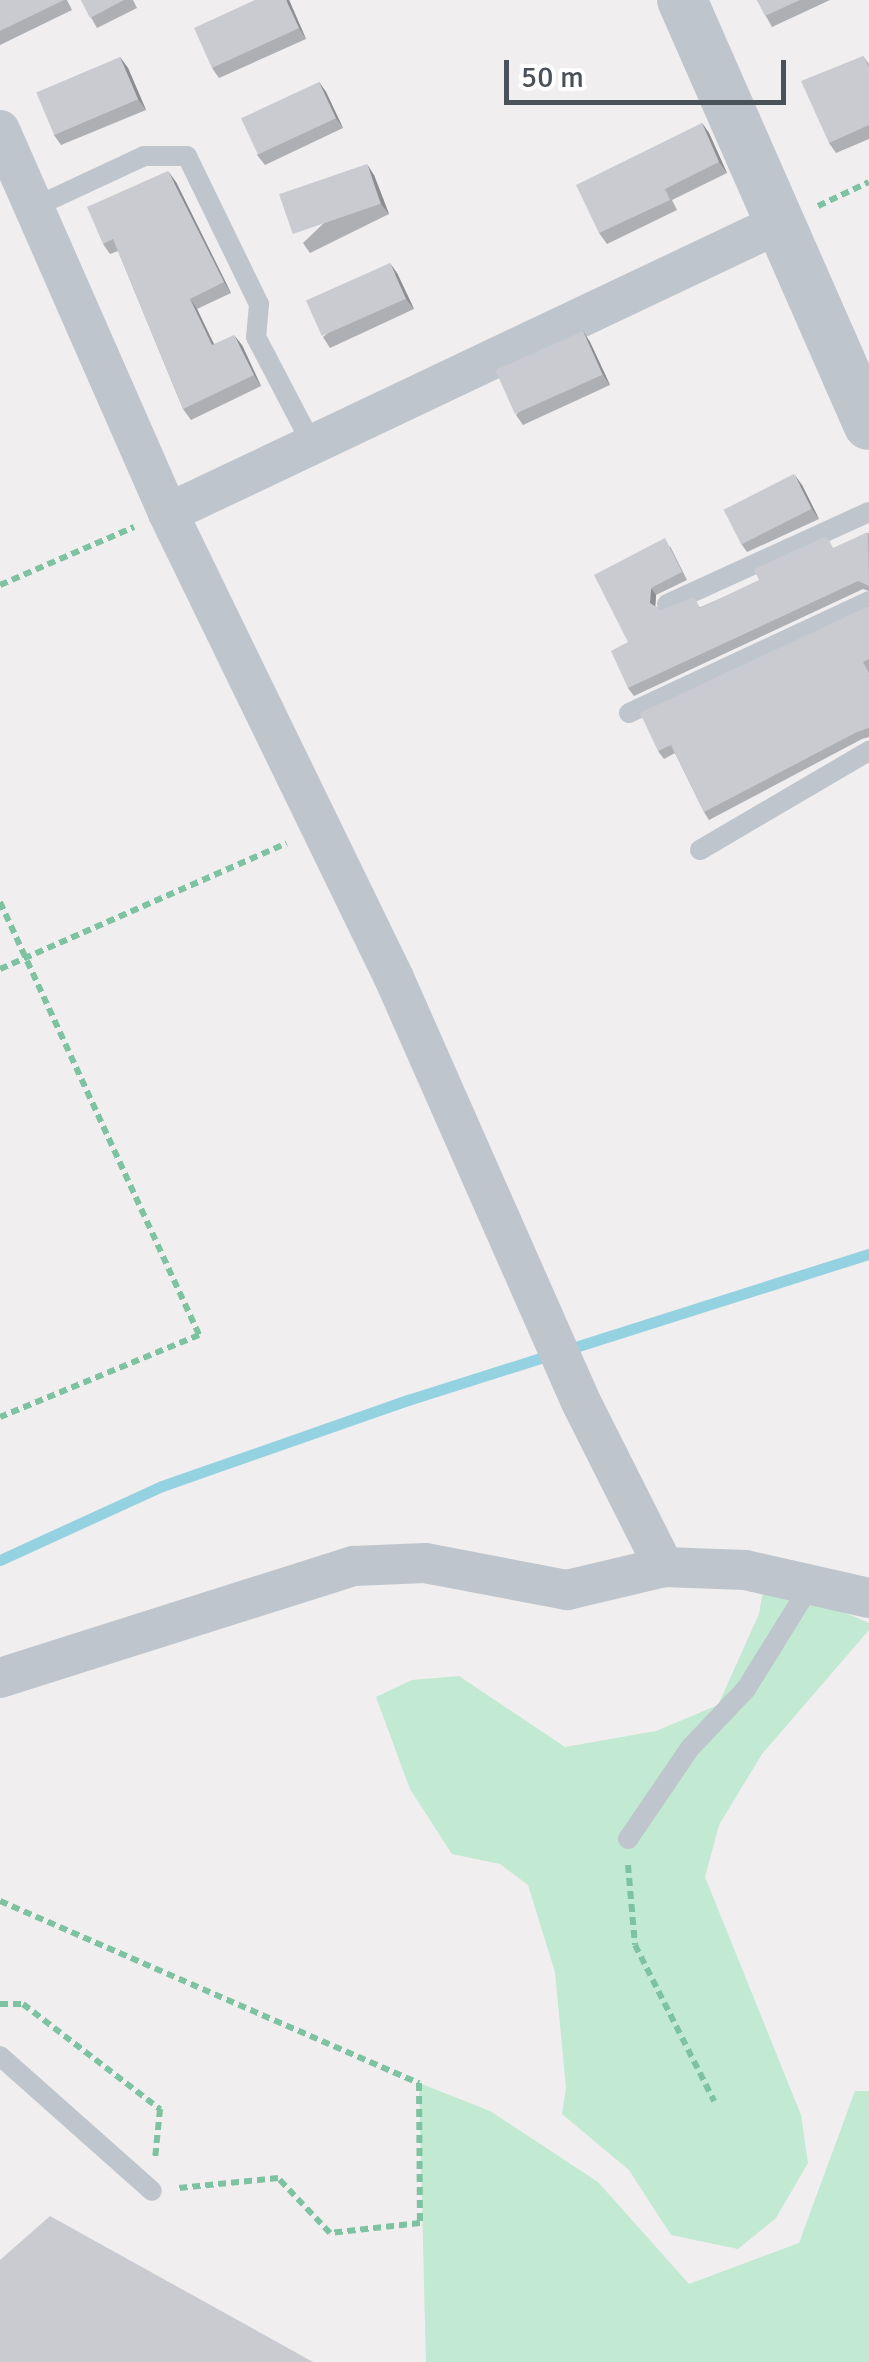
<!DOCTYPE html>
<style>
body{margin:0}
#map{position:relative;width:869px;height:2362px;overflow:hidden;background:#f0eeee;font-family:Signika,sans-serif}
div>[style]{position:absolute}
.green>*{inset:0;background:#c2e9d1}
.stream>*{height:11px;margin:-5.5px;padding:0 5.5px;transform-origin:5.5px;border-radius:5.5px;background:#94d1e1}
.path>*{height:6px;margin-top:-3px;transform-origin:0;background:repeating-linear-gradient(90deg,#7ec3a1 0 8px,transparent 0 13px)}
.service>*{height:20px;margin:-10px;padding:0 10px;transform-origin:10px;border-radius:10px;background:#bec5cc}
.minor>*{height:40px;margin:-20px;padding:0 20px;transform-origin:20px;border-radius:20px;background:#bec5cc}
.tertiary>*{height:50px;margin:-25px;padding:0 25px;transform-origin:25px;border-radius:25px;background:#bec5cc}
.wall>*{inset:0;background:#adafb3}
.shaded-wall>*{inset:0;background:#8d8e92}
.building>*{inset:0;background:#c9cbd0;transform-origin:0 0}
span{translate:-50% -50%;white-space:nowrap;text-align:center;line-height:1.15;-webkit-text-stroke:9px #fff;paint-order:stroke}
.scale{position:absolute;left:504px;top:60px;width:282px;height:45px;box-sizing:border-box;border:5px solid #495159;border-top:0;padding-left:12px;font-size:30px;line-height:35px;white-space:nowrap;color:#495159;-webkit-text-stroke:8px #fff;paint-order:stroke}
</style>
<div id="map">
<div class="green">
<div style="clip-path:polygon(765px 1579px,869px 1623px,869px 1630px,762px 1754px,719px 1825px,705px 1877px,801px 2115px,808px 2163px,776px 2218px,738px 2249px,671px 2235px,629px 2170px,562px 2114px,566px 2088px,555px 1972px,528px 1885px,500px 1864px,452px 1854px,410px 1789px,376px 1697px,412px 1680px,459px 1676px,565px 1747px,656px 1731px,718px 1705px,759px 1614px)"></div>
<div style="clip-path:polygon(419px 2083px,490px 2111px,598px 2182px,689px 2284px,799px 2243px,855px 2091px,869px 2091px,869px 2362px,426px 2362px)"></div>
</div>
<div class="stream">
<div style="left:0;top:1560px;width:178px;rotate:-24.6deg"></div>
<div style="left:162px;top:1486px;width:261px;rotate:-19.3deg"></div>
<div style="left:408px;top:1400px;width:484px;rotate:-17.6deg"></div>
</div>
<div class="path">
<div style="left:818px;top:206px;width:56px;rotate:-25.2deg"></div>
<div style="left:0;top:585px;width:146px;rotate:-23.4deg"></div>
<div style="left:0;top:902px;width:477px;rotate:65.3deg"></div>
<div style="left:199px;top:1335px;width:215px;rotate:157.6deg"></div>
<div style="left:0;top:969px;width:313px;rotate:-23.7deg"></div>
<div style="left:628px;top:1865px;width:80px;rotate:85deg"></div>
<div style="left:635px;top:1945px;width:175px;rotate:63.1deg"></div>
<div style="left:0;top:1901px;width:457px;rotate:23.5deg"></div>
<div style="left:419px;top:2083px;width:140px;rotate:89.6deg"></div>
<div style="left:420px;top:2223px;width:91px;rotate:173.7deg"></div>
<div style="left:330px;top:2233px;width:76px;rotate:-133.4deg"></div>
<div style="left:278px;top:2178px;width:100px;rotate:174.3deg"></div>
<div style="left:0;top:2004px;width:23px"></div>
<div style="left:23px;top:2004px;width:173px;rotate:37.5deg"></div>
<div style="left:160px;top:2109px;width:50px;rotate:95.7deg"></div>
</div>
<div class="service">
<div style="left:37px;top:206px;width:118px;rotate:-25deg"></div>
<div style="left:144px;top:156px;width:43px"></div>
<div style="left:187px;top:156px;width:165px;rotate:64.1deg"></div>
<div style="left:259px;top:304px;width:33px;rotate:95deg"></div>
<div style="left:256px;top:337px;width:123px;rotate:62.4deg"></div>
<div style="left:667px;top:604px;width:222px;rotate:-24.5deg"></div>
<div style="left:629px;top:713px;width:265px;rotate:-25deg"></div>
<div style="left:700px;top:850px;width:196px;rotate:-30.4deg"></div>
<div style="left:628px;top:1839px;width:110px;rotate:-55.7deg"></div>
<div style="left:690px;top:1748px;width:81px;rotate:-46.5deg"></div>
<div style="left:746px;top:1689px;width:123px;rotate:-58.2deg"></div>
<div style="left:0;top:2056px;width:203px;rotate:41.6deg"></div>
</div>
<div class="minor">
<div style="left:0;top:130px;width:418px;rotate:66.3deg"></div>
<div style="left:168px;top:513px;width:517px;rotate:64.08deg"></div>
<div style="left:394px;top:978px;width:463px;rotate:66.2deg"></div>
<div style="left:581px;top:1402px;width:185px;rotate:63.3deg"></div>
<div style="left:168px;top:513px;width:677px;rotate:-25.35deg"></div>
<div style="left:0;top:1678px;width:371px;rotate:-17.6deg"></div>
<div style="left:354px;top:1566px;width:71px;rotate:-2.4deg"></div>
<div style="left:425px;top:1563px;width:145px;rotate:10.8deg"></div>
<div style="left:567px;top:1590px;width:100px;rotate:-13.3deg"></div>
<div style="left:664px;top:1567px;width:81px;rotate:2.1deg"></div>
<div style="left:745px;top:1570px;width:127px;rotate:12.7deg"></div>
</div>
<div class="tertiary">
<div style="left:682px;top:0;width:464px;rotate:66.3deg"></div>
</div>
<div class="wall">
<div style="clip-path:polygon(0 0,67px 0,72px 10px,0 45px)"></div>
<div style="clip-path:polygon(81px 0,133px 0,137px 8px,97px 28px)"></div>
<div style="clip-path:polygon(289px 0,306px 39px,219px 78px,212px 68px)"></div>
<div style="clip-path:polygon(757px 0,830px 0,772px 27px)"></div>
<div style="clip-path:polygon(863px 56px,869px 64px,869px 139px,836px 153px,829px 143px)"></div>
<div style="clip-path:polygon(120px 57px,128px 68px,146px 110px,61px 145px,54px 135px)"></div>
<div style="clip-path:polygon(319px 82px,326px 92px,343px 128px,265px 165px,257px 155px)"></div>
<div style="clip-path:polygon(702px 123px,709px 133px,727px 173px,672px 200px,677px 210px,607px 244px,599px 233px)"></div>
<div style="clip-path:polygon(374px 175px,389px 214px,310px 253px,303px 243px)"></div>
<div style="clip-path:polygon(176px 182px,231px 293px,197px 309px,214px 344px,242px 345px,261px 386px,191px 420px,183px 409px,118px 251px,110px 254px,103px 244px)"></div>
<div style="clip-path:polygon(397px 273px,414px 309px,330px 348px,323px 337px)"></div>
<div style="clip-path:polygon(583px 331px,590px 342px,610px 385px,523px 425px,516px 415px)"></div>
<div style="clip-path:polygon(802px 485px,819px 519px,747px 552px,740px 542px)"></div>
<div style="clip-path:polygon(869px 533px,869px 591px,863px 589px,634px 696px,628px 688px,628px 642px,670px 546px,687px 580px,656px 595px,655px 606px,661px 610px,701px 607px)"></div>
<div style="clip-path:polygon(869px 606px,869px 737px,862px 739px,709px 820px,704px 812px,675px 753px,664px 759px,658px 751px)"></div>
</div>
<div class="shaded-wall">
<div style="clip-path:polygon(286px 0,289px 0,306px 39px,299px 28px)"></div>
<div style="clip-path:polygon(120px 57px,128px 68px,146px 110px,138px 99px)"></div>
<div style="clip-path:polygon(319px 82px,326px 92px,343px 128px,336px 118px)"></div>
<div style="clip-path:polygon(702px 123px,709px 133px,727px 173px,719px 162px)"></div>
<div style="clip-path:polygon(367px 164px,374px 175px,389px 214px,381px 204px)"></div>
<div style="clip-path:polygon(168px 171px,176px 182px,231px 293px,224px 282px)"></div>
<div style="clip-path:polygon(390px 263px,397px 273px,414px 309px,406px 299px)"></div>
<div style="clip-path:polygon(190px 299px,197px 309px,219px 355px,212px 345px)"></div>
<div style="clip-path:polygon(583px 331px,590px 342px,610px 385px,603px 375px)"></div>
<div style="clip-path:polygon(234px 335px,242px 345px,261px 386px,254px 375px)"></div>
<div style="clip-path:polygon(794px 474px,802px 485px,819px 519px,812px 509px)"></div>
<div style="clip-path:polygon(651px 588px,656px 595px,655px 611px,650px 603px)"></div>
</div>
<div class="building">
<div style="clip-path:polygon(0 0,64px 0,0 31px)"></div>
<div style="clip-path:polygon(81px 0,124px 0,90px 18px)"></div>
<div style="clip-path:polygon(255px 0,286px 0,299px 28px,212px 68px,194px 28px)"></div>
<div style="clip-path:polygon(757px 0,800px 0,765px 16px)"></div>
<div style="clip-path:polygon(863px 56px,869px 67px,869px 125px,829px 143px,801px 81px)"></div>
<div style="left:120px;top:57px;width:46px;height:91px;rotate:67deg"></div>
<div style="left:319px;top:82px;width:40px;height:86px;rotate:65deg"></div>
<div style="clip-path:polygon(702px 123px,719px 162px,665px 189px,670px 200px,599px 233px,576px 185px)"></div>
<div style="left:367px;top:164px;width:42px;height:93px;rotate:71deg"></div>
<div style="clip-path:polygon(168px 171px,224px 282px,190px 299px,212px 345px,234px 335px,254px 375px,183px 409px,113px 239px,103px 244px,87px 207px)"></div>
<div style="left:390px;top:263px;width:39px;height:92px;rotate:66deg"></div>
<div style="left:583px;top:331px;width:48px;height:96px;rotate:66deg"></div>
<div style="left:794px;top:474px;width:39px;height:79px;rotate:63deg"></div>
<div style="clip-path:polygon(868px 532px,869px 586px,858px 581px,628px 688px,611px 651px,628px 642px,594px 575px,665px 538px,682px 572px,651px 588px,650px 603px,661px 610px,694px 597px,700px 608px,759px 580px,754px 569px,827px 536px,833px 548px)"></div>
<div style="clip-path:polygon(869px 606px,869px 659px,863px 662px,869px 673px,869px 728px,857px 732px,704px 812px,671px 745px,658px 751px,640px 713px)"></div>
<div style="clip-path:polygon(50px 2216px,313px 2362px,0 2362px,0 2260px)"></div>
</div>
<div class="scale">50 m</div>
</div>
